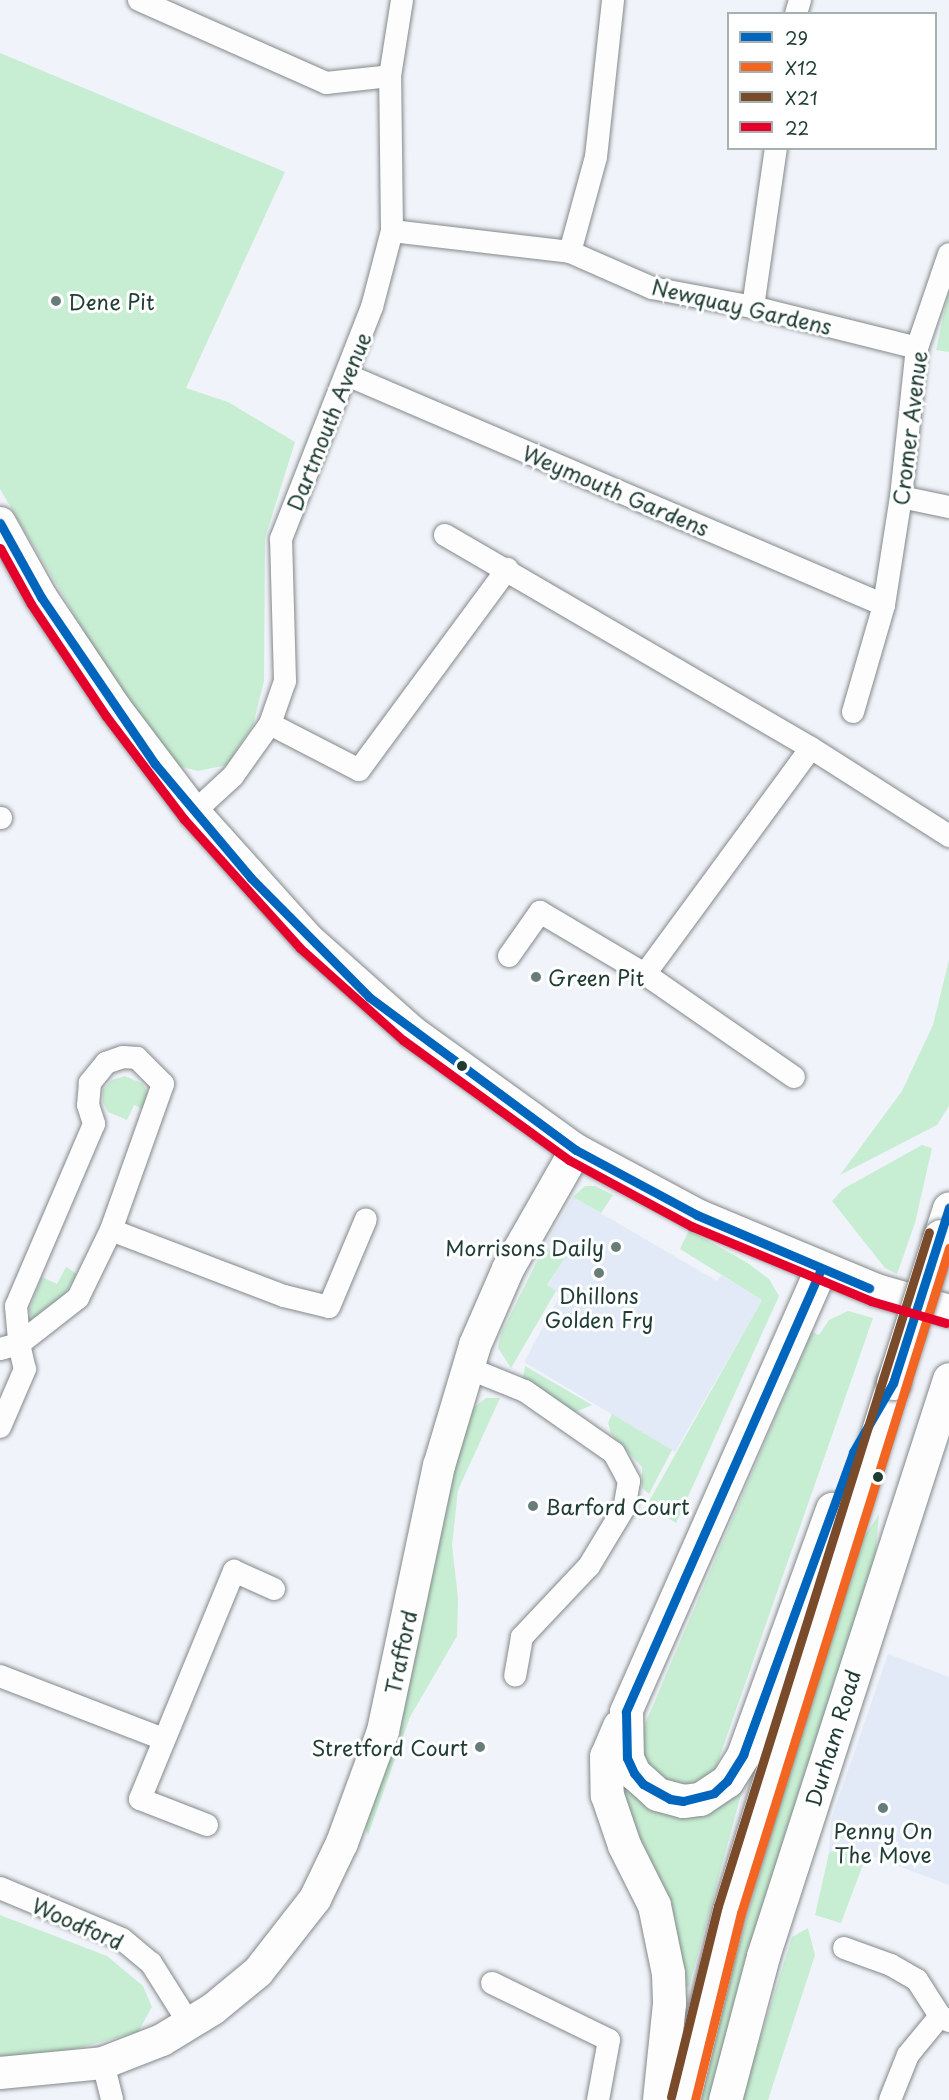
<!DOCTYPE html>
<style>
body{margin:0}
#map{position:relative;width:949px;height:2100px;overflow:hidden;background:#f0f3f9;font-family:"Playpen Sans",sans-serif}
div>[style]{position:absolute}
.built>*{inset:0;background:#e2eaf7}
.green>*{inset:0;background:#c7eed3}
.roads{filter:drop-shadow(0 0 2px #83898a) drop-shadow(0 0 2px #83898a)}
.street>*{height:22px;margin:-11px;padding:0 11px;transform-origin:11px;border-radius:11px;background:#fdfdfe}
.secondary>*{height:32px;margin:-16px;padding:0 16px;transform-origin:16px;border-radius:16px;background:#fdfdfe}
.primary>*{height:33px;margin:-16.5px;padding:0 16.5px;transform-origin:16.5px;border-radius:16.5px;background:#fdfdfe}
.bridges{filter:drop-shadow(0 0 2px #83898a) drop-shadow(0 0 2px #83898a)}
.primary-bridge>*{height:33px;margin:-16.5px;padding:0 16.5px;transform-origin:16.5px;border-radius:16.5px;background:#fdfdfe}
.bus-1>*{height:9px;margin:-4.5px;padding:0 4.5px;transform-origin:4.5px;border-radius:4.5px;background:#0065bd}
.bus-2>*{height:9px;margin:-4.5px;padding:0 4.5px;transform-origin:4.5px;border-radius:4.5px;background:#f26522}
.bus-3>*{height:9px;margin:-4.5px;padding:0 4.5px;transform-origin:4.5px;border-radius:4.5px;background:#7a4b2a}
.bus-4>*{height:9px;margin:-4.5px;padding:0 4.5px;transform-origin:4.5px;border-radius:4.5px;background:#e4002b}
.dots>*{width:16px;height:16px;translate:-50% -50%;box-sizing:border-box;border:3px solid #fff;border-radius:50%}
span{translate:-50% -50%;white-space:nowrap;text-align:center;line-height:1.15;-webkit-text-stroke:6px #fff;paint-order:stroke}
.poi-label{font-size:21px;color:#1f3d34}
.left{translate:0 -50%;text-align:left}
.right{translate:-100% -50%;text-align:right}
.street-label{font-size:21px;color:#1f3d34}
.legend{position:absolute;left:727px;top:12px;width:210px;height:138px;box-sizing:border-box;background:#fff;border:2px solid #a5b1ae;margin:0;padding:8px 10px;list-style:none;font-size:18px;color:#1f3d34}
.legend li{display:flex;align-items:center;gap:12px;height:30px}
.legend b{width:30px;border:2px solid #a5b1ae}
</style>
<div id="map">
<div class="built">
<div style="clip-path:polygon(573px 1197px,717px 1281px,721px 1275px,762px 1300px,675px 1452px,524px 1362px,561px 1294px,547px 1286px,563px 1259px,544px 1247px)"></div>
<div style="clip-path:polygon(888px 1654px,949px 1677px,949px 1885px,858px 1851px,829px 1853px,831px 1820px)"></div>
</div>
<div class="green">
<div style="clip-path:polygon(0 53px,285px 172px,186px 388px,228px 402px,295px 442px,265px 538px,264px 681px,253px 725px,227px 765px,198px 771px,171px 764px,91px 643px,0 489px)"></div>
<div style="clip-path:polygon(949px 290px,949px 352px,936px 350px)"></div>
<div style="clip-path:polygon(949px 960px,949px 1106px,937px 1125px,840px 1175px,902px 1091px,933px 1025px)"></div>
<div style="clip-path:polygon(125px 1076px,143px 1084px,150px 1097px,145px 1110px,134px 1105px,127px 1120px,108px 1112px,103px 1103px,103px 1090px,112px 1080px)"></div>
<div style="clip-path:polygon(922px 1145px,932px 1148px,915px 1223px,897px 1274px,885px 1268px,832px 1201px,843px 1189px)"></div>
<div style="clip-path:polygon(585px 1186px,595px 1186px,613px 1195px,601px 1213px,573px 1197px)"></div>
<div style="clip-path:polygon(689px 1230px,746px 1262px,769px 1279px,779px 1296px,676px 1523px,647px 1505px,762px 1300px,680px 1249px)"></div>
<div style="clip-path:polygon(544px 1247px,564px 1259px,547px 1285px,556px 1291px,511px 1368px,498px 1348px,501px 1334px)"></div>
<div style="clip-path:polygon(66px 1267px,77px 1274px,65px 1294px,39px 1319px,32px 1318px,29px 1310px,42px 1277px,57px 1284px)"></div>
<div style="clip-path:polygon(848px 1311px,873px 1318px,715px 1770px,706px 1783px,678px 1786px,655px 1775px,642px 1755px,640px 1740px,645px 1724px,812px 1332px,819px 1335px,829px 1320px)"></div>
<div style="clip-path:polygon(525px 1366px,592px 1405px,575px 1412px,523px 1379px)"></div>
<div style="clip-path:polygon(486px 1398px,500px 1398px,458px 1490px,452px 1545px,458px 1598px,457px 1636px,410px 1717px,368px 1835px,364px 1825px,407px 1694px,466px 1414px)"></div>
<div style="clip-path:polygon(612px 1414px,672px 1450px,649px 1494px,642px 1488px,642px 1467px,611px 1434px,608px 1423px)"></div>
<div style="clip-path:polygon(879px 1514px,875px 1558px,712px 2100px,701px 2100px,722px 2005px,850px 1559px)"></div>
<div style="clip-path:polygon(620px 1766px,720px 1804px,743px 1787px,689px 1987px,681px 1988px,626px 1823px)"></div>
<div style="clip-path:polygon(839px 1850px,867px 1854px,841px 1923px,815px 1915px,829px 1853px)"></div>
<div style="clip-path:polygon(0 1915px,107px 1956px,143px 1986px,152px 2007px,138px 2032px,37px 2059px,0 2056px)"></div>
<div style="clip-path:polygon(808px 1928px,815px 1955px,768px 2100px,741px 2100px,792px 1937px)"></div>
</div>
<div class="roads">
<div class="street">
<div style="left:139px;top:0;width:205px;rotate:23.9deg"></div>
<div style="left:326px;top:83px;width:64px;rotate:-6.2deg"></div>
<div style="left:796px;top:14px;width:15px;rotate:-74deg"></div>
<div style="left:392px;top:231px;width:179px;rotate:6.7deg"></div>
<div style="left:570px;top:252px;width:90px;rotate:23.7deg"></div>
<div style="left:652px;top:288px;width:103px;rotate:10.7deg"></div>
<div style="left:753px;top:307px;width:169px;rotate:14deg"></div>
<div style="left:570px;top:252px;width:98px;rotate:-74.7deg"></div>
<div style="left:596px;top:157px;width:158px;rotate:-83.8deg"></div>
<div style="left:753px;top:307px;width:161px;rotate:-81.8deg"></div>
<div style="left:347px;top:375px;width:584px;rotate:23.19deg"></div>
<div style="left:901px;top:497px;width:49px;rotate:11.8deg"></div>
<div style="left:445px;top:535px;width:423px;rotate:30.2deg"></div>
<div style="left:811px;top:748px;width:164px;rotate:32.5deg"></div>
<div style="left:853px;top:712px;width:111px;rotate:-73.8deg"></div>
<div style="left:884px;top:605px;width:109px;rotate:-81.1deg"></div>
<div style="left:901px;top:497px;width:150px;rotate:-83.9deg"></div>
<div style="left:917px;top:348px;width:99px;rotate:-71.2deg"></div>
<div style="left:270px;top:724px;width:100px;rotate:27.3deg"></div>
<div style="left:359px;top:770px;width:250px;rotate:-53.6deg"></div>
<div style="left:194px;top:812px;width:53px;rotate:-42.7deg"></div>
<div style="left:233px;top:776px;width:64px;rotate:-54.6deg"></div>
<div style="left:270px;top:724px;width:46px;rotate:-70.8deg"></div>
<div style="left:285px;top:681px;width:142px;rotate:-91.6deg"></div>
<div style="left:281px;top:539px;width:249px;rotate:-68.6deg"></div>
<div style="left:372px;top:307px;width:79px;rotate:-75.3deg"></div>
<div style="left:392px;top:231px;width:155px;rotate:-90.7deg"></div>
<div style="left:390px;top:76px;width:77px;rotate:-81deg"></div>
<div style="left:0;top:818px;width:1px"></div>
<div style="left:509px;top:956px;width:54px;rotate:-54.8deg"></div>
<div style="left:540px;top:912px;width:122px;rotate:30.6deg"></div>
<div style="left:645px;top:974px;width:181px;rotate:34.7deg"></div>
<div style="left:645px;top:974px;width:280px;rotate:-53.7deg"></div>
<div style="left:111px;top:1230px;width:185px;rotate:20.9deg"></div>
<div style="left:284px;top:1296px;width:46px;rotate:13.7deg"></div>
<div style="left:329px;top:1307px;width:95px;rotate:-67.2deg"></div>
<div style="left:0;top:1349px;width:20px;rotate:-15deg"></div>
<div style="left:19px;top:1344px;width:75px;rotate:-37.9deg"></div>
<div style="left:78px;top:1298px;width:76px;rotate:-64.1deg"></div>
<div style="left:111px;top:1230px;width:155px;rotate:-70.4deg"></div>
<div style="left:163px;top:1084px;width:37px;rotate:-135deg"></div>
<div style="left:137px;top:1058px;width:14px;rotate:-176deg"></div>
<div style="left:123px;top:1057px;width:18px;rotate:161deg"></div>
<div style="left:106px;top:1063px;width:26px;rotate:129deg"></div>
<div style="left:90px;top:1083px;width:22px;rotate:95deg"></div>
<div style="left:88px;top:1105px;width:20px;rotate:72deg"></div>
<div style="left:94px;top:1124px;width:198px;rotate:113.2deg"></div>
<div style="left:16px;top:1306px;width:38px;rotate:85deg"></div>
<div style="left:19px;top:1344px;width:26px;rotate:77deg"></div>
<div style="left:25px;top:1369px;width:63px;rotate:113.3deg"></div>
<div style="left:468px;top:1368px;width:61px;rotate:22deg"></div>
<div style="left:525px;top:1391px;width:108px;rotate:34.9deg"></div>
<div style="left:614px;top:1453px;width:32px;rotate:62deg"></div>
<div style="left:629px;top:1481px;width:27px;rotate:100deg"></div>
<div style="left:624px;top:1508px;width:68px;rotate:121.1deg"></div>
<div style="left:589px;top:1566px;width:98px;rotate:133.3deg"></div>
<div style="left:522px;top:1637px;width:39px;rotate:100deg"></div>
<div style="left:0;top:1676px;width:175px;rotate:21.1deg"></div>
<div style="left:207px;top:1825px;width:72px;rotate:-158.8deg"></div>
<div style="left:140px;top:1799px;width:247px;rotate:-67.6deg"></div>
<div style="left:234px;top:1571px;width:44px;rotate:24.2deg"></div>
<div style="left:0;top:1888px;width:132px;rotate:22.7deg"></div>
<div style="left:122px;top:1939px;width:38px;rotate:40deg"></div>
<div style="left:151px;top:1963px;width:73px;rotate:57.8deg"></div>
<div style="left:844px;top:1948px;width:50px;rotate:19.9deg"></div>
<div style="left:891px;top:1965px;width:30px;rotate:30deg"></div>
<div style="left:917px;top:1980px;width:43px;rotate:57.4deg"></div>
<div style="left:940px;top:2016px;width:10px;rotate:29deg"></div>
<div style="left:492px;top:1983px;width:130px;rotate:26deg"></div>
<div style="left:609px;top:2040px;width:61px;rotate:100.4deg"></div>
<div style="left:103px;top:2063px;width:38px;rotate:76deg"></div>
<div style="left:890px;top:2100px;width:48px;rotate:-68.2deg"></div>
<div style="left:908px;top:2055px;width:50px;rotate:-50.6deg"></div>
</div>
<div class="secondary">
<div style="left:0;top:523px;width:85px;rotate:61deg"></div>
<div style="left:41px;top:597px;width:135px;rotate:56.2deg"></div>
<div style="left:116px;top:709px;width:129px;rotate:52.9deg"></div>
<div style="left:194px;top:812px;width:172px;rotate:48.1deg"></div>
<div style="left:309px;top:940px;width:137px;rotate:41.7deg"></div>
<div style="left:411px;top:1031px;width:203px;rotate:35.8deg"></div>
<div style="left:576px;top:1150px;width:137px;rotate:28.2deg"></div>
<div style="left:697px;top:1215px;width:194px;rotate:22.7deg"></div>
<div style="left:876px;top:1290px;width:76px;rotate:16deg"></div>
<div style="left:626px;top:1712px;width:484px;rotate:-66.2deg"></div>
<div style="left:0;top:2073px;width:103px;rotate:-5.5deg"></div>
<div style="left:103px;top:2063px;width:63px;rotate:-21.3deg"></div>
<div style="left:162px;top:2040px;width:60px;rotate:-31.3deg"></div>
<div style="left:213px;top:2009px;width:58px;rotate:-39.4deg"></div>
<div style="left:258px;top:1972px;width:93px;rotate:-52deg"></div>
<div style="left:315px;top:1899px;width:62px;rotate:-64.3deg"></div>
<div style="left:342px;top:1843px;width:119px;rotate:-69.9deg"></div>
<div style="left:383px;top:1731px;width:271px;rotate:-78.1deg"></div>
<div style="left:439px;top:1466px;width:126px;rotate:-73.4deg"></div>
<div style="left:475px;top:1345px;width:83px;rotate:-66.5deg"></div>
<div style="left:508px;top:1269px;width:137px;rotate:-60.3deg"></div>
</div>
<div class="primary">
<div style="left:940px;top:1236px;width:29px;rotate:-72deg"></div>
<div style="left:626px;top:1712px;width:46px;rotate:88.8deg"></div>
<div style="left:627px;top:1758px;width:17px;rotate:65deg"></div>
<div style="left:634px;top:1773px;width:31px;rotate:42deg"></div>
<div style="left:657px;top:1794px;width:27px;rotate:15deg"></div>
<div style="left:683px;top:1801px;width:17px;rotate:-7deg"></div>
<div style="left:700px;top:1799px;width:32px;rotate:-34deg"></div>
<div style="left:727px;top:1781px;width:31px;rotate:-58deg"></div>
<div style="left:743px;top:1755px;width:262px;rotate:-70.1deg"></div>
<div style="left:619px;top:1726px;width:33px;rotate:113deg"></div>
<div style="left:606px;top:1756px;width:39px;rotate:89deg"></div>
<div style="left:607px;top:1795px;width:53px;rotate:71.2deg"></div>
<div style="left:624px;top:1845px;width:67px;rotate:63.4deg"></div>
<div style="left:654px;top:1905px;width:69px;rotate:78.4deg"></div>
<div style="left:668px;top:1973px;width:30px;rotate:88deg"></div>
<div style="left:669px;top:2003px;width:98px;rotate:95.9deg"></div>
<div style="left:683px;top:2100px;width:195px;rotate:-76.4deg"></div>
<div style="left:729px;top:1910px;width:552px;rotate:-72.71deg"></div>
<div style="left:725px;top:2100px;width:149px;rotate:-75.2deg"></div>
<div style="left:763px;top:1956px;width:606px;rotate:-72.13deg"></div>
</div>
</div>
<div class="bridges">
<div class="primary-bridge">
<div style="left:893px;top:1383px;width:154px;rotate:-72.3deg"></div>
</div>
</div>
<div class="bus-1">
<div style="left:0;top:523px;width:85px;rotate:61deg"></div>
<div style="left:41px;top:597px;width:202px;rotate:55.7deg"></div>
<div style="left:155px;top:764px;width:149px;rotate:49.9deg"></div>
<div style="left:251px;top:878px;width:168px;rotate:45.2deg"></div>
<div style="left:369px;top:997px;width:257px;rotate:36.5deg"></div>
<div style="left:576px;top:1150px;width:137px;rotate:28.2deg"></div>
<div style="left:697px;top:1215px;width:187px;rotate:23deg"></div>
<div style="left:821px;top:1269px;width:484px;rotate:113.8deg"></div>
<div style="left:626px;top:1712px;width:46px;rotate:88.8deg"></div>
<div style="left:627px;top:1758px;width:17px;rotate:65deg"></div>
<div style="left:634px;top:1773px;width:14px;rotate:51deg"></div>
<div style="left:643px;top:1784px;width:31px;rotate:29deg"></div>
<div style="left:670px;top:1799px;width:13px;rotate:9deg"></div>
<div style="left:683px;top:1801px;width:32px;rotate:-14deg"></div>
<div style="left:714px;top:1793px;width:18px;rotate:-43deg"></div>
<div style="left:727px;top:1781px;width:31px;rotate:-58deg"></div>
<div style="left:743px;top:1755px;width:322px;rotate:-70deg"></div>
<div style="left:853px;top:1452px;width:80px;rotate:-59.9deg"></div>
<div style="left:893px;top:1383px;width:184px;rotate:-72.3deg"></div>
</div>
<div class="bus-2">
<div style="left:695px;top:2100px;width:193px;rotate:-76.2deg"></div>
<div style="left:741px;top:1913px;width:697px;rotate:-72.63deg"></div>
</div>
<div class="bus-3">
<div style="left:671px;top:2097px;width:197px;rotate:-76.2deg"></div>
<div style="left:718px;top:1906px;width:706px;rotate:-72.62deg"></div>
</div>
<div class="bus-4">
<div style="left:0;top:548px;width:64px;rotate:61deg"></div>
<div style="left:31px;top:604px;width:135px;rotate:56.2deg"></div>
<div style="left:106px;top:716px;width:129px;rotate:52.9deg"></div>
<div style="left:184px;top:819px;width:173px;rotate:48deg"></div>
<div style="left:300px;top:948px;width:138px;rotate:41.8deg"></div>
<div style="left:403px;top:1040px;width:205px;rotate:35.9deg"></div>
<div style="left:569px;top:1160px;width:139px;rotate:28.4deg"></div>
<div style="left:691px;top:1226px;width:195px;rotate:22.6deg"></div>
<div style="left:871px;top:1301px;width:78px;rotate:16.3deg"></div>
</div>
<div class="dots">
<div style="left:56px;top:301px;background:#687d79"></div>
<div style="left:536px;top:977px;background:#687d79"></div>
<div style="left:462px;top:1066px;background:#1f3d34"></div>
<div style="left:616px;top:1247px;background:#687d79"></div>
<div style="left:599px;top:1273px;background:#687d79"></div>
<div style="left:878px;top:1477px;background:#1f3d34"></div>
<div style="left:533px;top:1506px;background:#687d79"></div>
<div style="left:480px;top:1747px;background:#687d79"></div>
<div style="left:883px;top:1808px;background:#687d79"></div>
</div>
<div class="poi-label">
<span class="left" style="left:68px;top:301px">Dene Pit</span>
<span class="left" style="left:548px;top:977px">Green Pit</span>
<span class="right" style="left:604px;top:1247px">Morrisons Daily</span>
<span style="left:599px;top:1307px">Dhillons<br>Golden Fry</span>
<span class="left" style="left:545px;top:1506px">Barford Court</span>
<span class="right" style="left:468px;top:1747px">Stretford Court</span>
<span style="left:883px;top:1842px">Penny On<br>The Move</span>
</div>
<div class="street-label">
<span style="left:742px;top:306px;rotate:13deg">Newquay Gardens</span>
<span style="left:328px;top:421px;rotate:-68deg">Dartmouth Avenue</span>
<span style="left:909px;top:428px;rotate:-83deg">Cromer Avenue</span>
<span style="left:616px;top:490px;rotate:23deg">Weymouth Gardens</span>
<span style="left:400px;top:1652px;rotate:-78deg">Trafford</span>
<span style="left:832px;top:1738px;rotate:-73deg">Durham Road</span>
<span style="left:78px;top:1923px;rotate:24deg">Woodford</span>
</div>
<ul class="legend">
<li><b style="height:8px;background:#0065bd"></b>29</li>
<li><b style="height:8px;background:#f26522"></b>X12</li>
<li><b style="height:8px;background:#7a4b2a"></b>X21</li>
<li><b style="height:8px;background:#e4002b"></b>22</li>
</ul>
</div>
